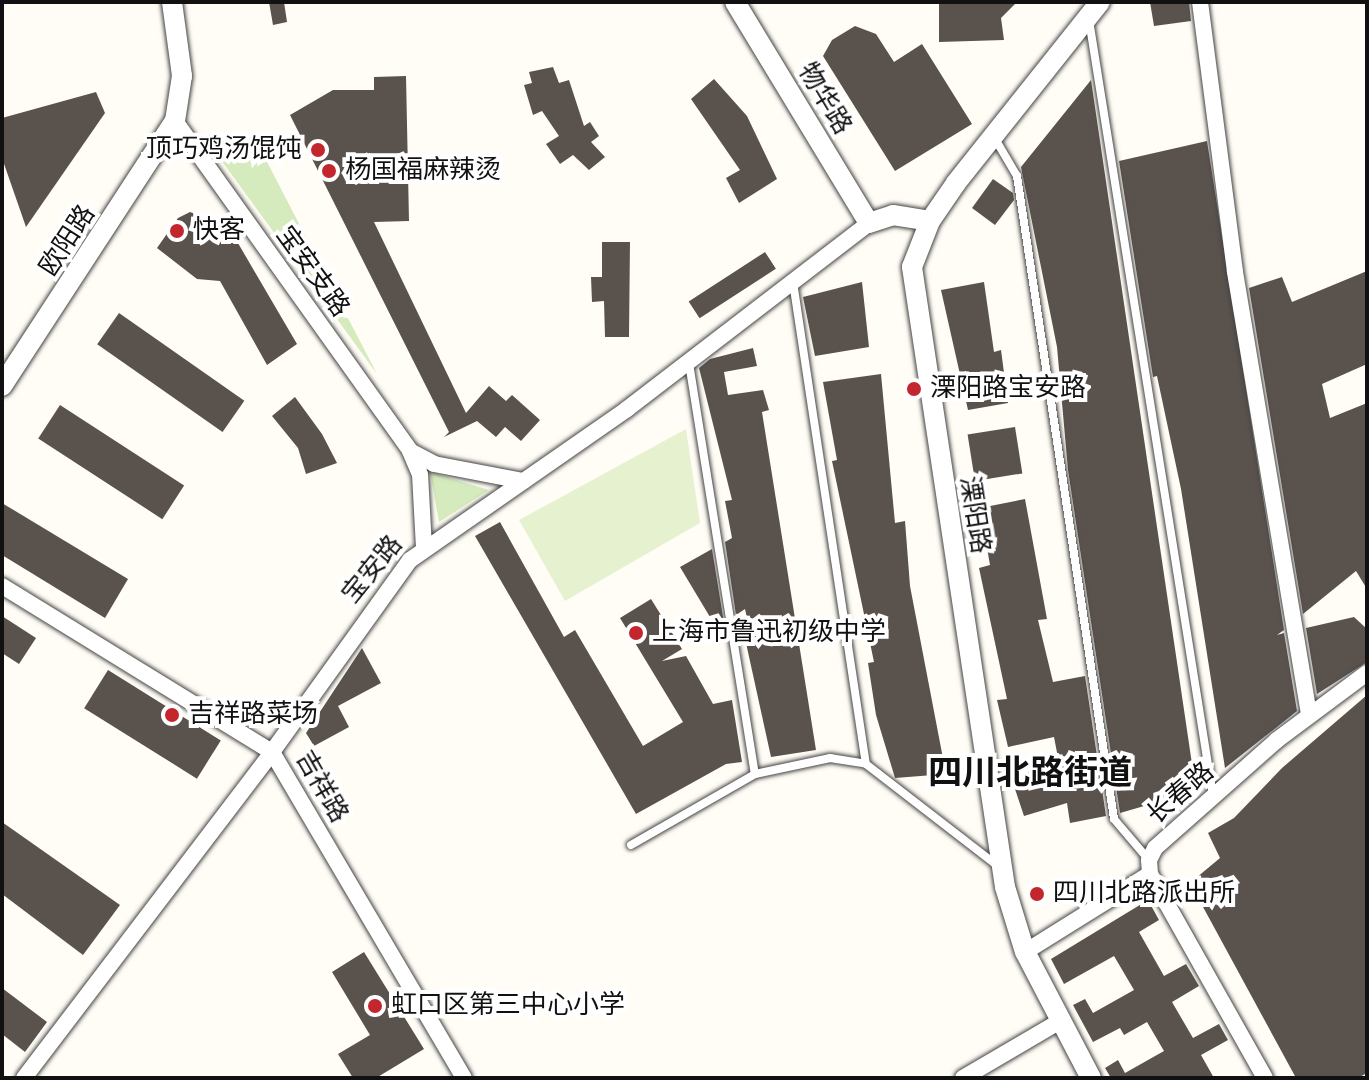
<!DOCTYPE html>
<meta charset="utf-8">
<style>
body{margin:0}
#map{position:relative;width:1369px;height:1080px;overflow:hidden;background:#fffdf5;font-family:Spectral,"Noto Sans SC",serif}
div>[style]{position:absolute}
.green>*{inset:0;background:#d5ebbd}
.pitch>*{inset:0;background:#e6f2cf}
.building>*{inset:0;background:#5a524d;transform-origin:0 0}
.roads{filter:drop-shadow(0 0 2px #444) drop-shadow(0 0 2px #444)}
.service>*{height:8px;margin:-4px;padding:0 4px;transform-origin:4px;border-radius:4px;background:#fff}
.minor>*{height:16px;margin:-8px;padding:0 8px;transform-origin:8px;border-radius:8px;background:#fff}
.tertiary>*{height:20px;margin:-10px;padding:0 10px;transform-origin:10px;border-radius:10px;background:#fff}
.dots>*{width:22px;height:22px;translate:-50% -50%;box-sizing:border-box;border:4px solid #fff;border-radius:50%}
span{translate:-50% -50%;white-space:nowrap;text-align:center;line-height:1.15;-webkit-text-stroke:8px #fff;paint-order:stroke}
.street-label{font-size:26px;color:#111}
.poi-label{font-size:26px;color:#111}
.right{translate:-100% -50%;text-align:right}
.left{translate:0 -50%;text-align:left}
.district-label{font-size:34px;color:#111;font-weight:700}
.frame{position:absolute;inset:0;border:4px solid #111;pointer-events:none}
</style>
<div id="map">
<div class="green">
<div style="clip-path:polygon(252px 133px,377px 374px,221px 160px)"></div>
<div style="clip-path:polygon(430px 472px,489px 490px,439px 522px)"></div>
</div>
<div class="pitch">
<div style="clip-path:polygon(686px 429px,700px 523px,565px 601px,519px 520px)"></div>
</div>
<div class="building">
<div style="clip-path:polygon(269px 2px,284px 2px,287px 22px,273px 25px)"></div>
<div style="clip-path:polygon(939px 2px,1017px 2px,1001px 18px,1004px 40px,939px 42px)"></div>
<div style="clip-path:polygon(1150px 2px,1189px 2px,1191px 21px,1154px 26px)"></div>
<div style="clip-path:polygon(855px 26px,876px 34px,894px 62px,922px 44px,972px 124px,895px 171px,823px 56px,832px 40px)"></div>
<div style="clip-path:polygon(553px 67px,559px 83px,569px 80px,584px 126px,590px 122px,599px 136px,591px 142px,605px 157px,589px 170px,573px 155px,560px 164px,546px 144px,559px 136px,542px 111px,533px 115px,524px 85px,532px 83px,529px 72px)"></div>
<div style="clip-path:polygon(406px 76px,409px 221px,374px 222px,466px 413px,489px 386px,506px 401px,512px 395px,540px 420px,521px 441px,505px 427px,496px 437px,477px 421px,444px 437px,449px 432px,290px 115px,333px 90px,374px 90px,374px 77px)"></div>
<div style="clip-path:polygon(714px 79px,747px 116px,777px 179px,739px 203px,726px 178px,740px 170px,691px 99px)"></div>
<div style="clip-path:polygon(1091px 80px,1196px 791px,1120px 813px,1068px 470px,1057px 347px,1021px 167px)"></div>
<div style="clip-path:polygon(96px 92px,105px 113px,26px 227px,2px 158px,2px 118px)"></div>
<div style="clip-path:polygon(1207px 141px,1284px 630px,1277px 635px,1284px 633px,1297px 711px,1225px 768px,1181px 489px,1157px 376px,1153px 377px,1119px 161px)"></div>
<div style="clip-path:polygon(993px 179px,1013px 193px,1014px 200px,995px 225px,972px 208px)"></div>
<div style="clip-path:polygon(190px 212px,228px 226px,297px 344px,267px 365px,220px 281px,197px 279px,157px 248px,178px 218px)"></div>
<div style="clip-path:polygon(602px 242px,630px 242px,629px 337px,605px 337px,604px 301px,592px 302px,591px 277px,602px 277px)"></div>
<div style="left:765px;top:252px;width:20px;height:91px;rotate:57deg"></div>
<div style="clip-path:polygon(1367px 271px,1367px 364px,1322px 384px,1330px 418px,1367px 403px,1367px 589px,1356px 571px,1303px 614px,1249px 288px,1282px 277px,1292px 302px)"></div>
<div style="clip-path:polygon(862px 282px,869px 347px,815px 356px,803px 297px)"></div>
<div style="clip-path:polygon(984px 282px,994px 352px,1001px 350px,1008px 403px,968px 410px,941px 290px)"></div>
<div style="left:119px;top:313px;width:153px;height:38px;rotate:35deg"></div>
<div style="clip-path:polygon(753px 348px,757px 366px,724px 372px,728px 395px,763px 390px,769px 410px,762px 412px,816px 750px,771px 757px,746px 643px,752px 641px,745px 609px,736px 615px,725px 542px,732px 538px,725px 501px,732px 500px,699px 368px,710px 359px)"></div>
<div style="clip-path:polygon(881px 374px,895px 523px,905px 521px,910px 586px,946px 774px,895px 778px,876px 715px,868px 663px,874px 662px,832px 461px,837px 460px,823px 382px)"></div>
<div style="clip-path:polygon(295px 397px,322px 434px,337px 463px,306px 474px,298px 448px,272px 416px)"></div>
<div style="left:60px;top:405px;width:148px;height:40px;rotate:33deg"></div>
<div style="left:1015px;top:427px;width:47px;height:48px;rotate:81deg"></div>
<div style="clip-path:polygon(1025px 499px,1047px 619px,1038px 620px,1053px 682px,1085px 676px,1106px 816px,1070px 823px,1067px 803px,1024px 816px,1011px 777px,1059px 763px,1054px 737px,1008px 747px,997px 700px,1007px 699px,979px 568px,990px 565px,980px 508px)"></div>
<div style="clip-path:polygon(2px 503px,128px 579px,105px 618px,2px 555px)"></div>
<div style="clip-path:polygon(500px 522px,564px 637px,575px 630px,643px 746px,683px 722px,620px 618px,651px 599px,682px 649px,662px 661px,686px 656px,713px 704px,732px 700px,742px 762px,726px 764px,636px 814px,475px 536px)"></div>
<div style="clip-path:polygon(712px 549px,724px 623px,716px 627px,680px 567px)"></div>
<div style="clip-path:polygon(2px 616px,36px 638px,19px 664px,2px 653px)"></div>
<div style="clip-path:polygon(1354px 617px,1367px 629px,1367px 662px,1317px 694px,1306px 628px)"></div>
<div style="clip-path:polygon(362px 648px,381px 683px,338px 706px,349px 727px,314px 746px,306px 733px)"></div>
<div style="left:108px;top:670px;width:133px;height:45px;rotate:32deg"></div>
<div style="clip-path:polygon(1367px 695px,1367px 1073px,1358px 1078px,1296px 1078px,1190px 883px,1220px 858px,1208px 833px,1234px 818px,1282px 768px)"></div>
<div style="clip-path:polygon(2px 822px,120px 905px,83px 955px,2px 894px)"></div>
<div style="clip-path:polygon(1148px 900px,1159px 920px,1139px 932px,1164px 976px,1186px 964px,1199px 986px,1172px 1002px,1193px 1038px,1219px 1024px,1228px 1040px,1201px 1055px,1214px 1078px,1111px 1078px,1105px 1068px,1118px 1060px,1125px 1073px,1164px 1051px,1147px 1022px,1124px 1035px,1120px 1028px,1093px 1042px,1073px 1005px,1085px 999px,1093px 1013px,1134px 990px,1114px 956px,1064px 984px,1051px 959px)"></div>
<div style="clip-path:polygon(364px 952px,424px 1049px,376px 1078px,353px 1078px,338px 1054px,370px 1035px,332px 972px)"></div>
<div style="clip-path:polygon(2px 988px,47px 1022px,25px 1052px,2px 1034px)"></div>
</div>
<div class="roads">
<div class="service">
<div style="left:1089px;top:20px;width:786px;rotate:80.92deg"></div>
<div style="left:994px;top:137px;width:45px;rotate:59.5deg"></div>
<div style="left:1017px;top:176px;width:650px;rotate:81.42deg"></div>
<div style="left:1114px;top:819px;width:54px;rotate:49.5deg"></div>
<div style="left:793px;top:282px;width:487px;rotate:81.4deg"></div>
<div style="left:866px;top:764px;width:167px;rotate:37.7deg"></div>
<div style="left:689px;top:363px;width:416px;rotate:80.9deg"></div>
<div style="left:755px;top:774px;width:77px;rotate:-12deg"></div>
<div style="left:830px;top:758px;width:36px;rotate:9deg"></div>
<div style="left:631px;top:845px;width:143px;rotate:-29.8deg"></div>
</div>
<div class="minor">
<div style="left:1200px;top:2px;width:272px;rotate:82.6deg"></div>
<div style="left:1235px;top:272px;width:449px;rotate:80.5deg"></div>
<div style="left:175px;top:121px;width:405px;rotate:54.5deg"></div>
<div style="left:410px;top:451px;width:25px;rotate:67deg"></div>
<div style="left:420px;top:474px;width:73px;rotate:86.9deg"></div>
<div style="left:410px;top:451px;width:27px;rotate:28deg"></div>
<div style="left:434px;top:464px;width:91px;rotate:10.8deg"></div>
<div style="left:2px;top:586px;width:317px;rotate:31.6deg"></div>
<div style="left:272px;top:752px;width:378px;rotate:59.5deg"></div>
<div style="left:1025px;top:952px;width:147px;rotate:-32deg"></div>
<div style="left:24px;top:1078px;width:410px;rotate:-52.7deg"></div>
<div style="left:272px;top:752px;width:236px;rotate:-54.3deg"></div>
<div style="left:410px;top:560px;width:264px;rotate:-34.8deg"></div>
<div style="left:627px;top:409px;width:305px;rotate:-37.5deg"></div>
<div style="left:963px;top:1078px;width:113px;rotate:-30.4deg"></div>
<div style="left:1265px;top:1078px;width:234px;rotate:-119.4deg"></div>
<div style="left:1150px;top:874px;width:14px;rotate:-94deg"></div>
<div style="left:1149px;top:860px;width:13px;rotate:-63deg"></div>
<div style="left:1155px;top:848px;width:163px;rotate:-41.5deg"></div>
<div style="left:1277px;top:740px;width:112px;rotate:-36.7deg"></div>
</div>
<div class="tertiary">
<div style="left:735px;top:2px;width:258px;rotate:58.8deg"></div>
<div style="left:869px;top:223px;width:25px;rotate:-18deg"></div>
<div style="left:893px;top:215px;width:37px;rotate:9deg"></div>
<div style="left:2px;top:386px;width:316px;rotate:-56.9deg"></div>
<div style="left:175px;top:121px;width:46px;rotate:-81.2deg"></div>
<div style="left:182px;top:76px;width:75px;rotate:-97.7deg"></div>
<div style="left:1091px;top:1078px;width:142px;rotate:-117.6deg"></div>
<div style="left:1025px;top:952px;width:68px;rotate:-107.1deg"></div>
<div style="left:1005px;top:887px;width:627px;rotate:-98.53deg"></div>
<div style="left:912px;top:267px;width:49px;rotate:-68.6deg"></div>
<div style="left:930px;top:221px;width:46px;rotate:-55.6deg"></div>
<div style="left:956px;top:183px;width:231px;rotate:-51.5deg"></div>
</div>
</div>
<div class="dots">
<div style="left:318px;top:150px;background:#c4262e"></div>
<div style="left:329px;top:171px;background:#c4262e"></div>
<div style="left:177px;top:231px;background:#c4262e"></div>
<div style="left:914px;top:389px;background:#c4262e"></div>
<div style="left:636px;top:633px;background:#c4262e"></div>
<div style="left:172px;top:715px;background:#c4262e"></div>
<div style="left:1037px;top:894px;background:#c4262e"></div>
<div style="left:375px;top:1006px;background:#c4262e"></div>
</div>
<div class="street-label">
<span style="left:824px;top:99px;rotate:59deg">物华路</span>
<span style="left:68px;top:241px;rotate:-57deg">欧阳路</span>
<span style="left:312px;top:272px;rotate:54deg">宝安支路</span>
<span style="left:974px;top:515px;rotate:81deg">溧阳路</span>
<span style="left:373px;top:570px;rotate:-51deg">宝安路</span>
<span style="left:321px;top:787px;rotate:60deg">吉祥路</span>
<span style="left:1181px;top:794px;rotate:-41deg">长春路</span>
</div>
<div class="poi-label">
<span class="right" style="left:302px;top:150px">顶巧鸡汤馄饨</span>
<span class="left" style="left:345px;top:171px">杨国福麻辣烫</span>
<span class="left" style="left:193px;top:231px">快客</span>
<span class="left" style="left:930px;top:389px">溧阳路宝安路</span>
<span class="left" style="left:652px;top:633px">上海市鲁迅初级中学</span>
<span class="left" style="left:188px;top:715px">吉祥路菜场</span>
<span class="left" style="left:1053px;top:894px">四川北路派出所</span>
<span class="left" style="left:391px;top:1006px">虹口区第三中心小学</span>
</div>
<div class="district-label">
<span style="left:1030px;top:775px">四川北路街道</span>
</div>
<div class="frame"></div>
</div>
